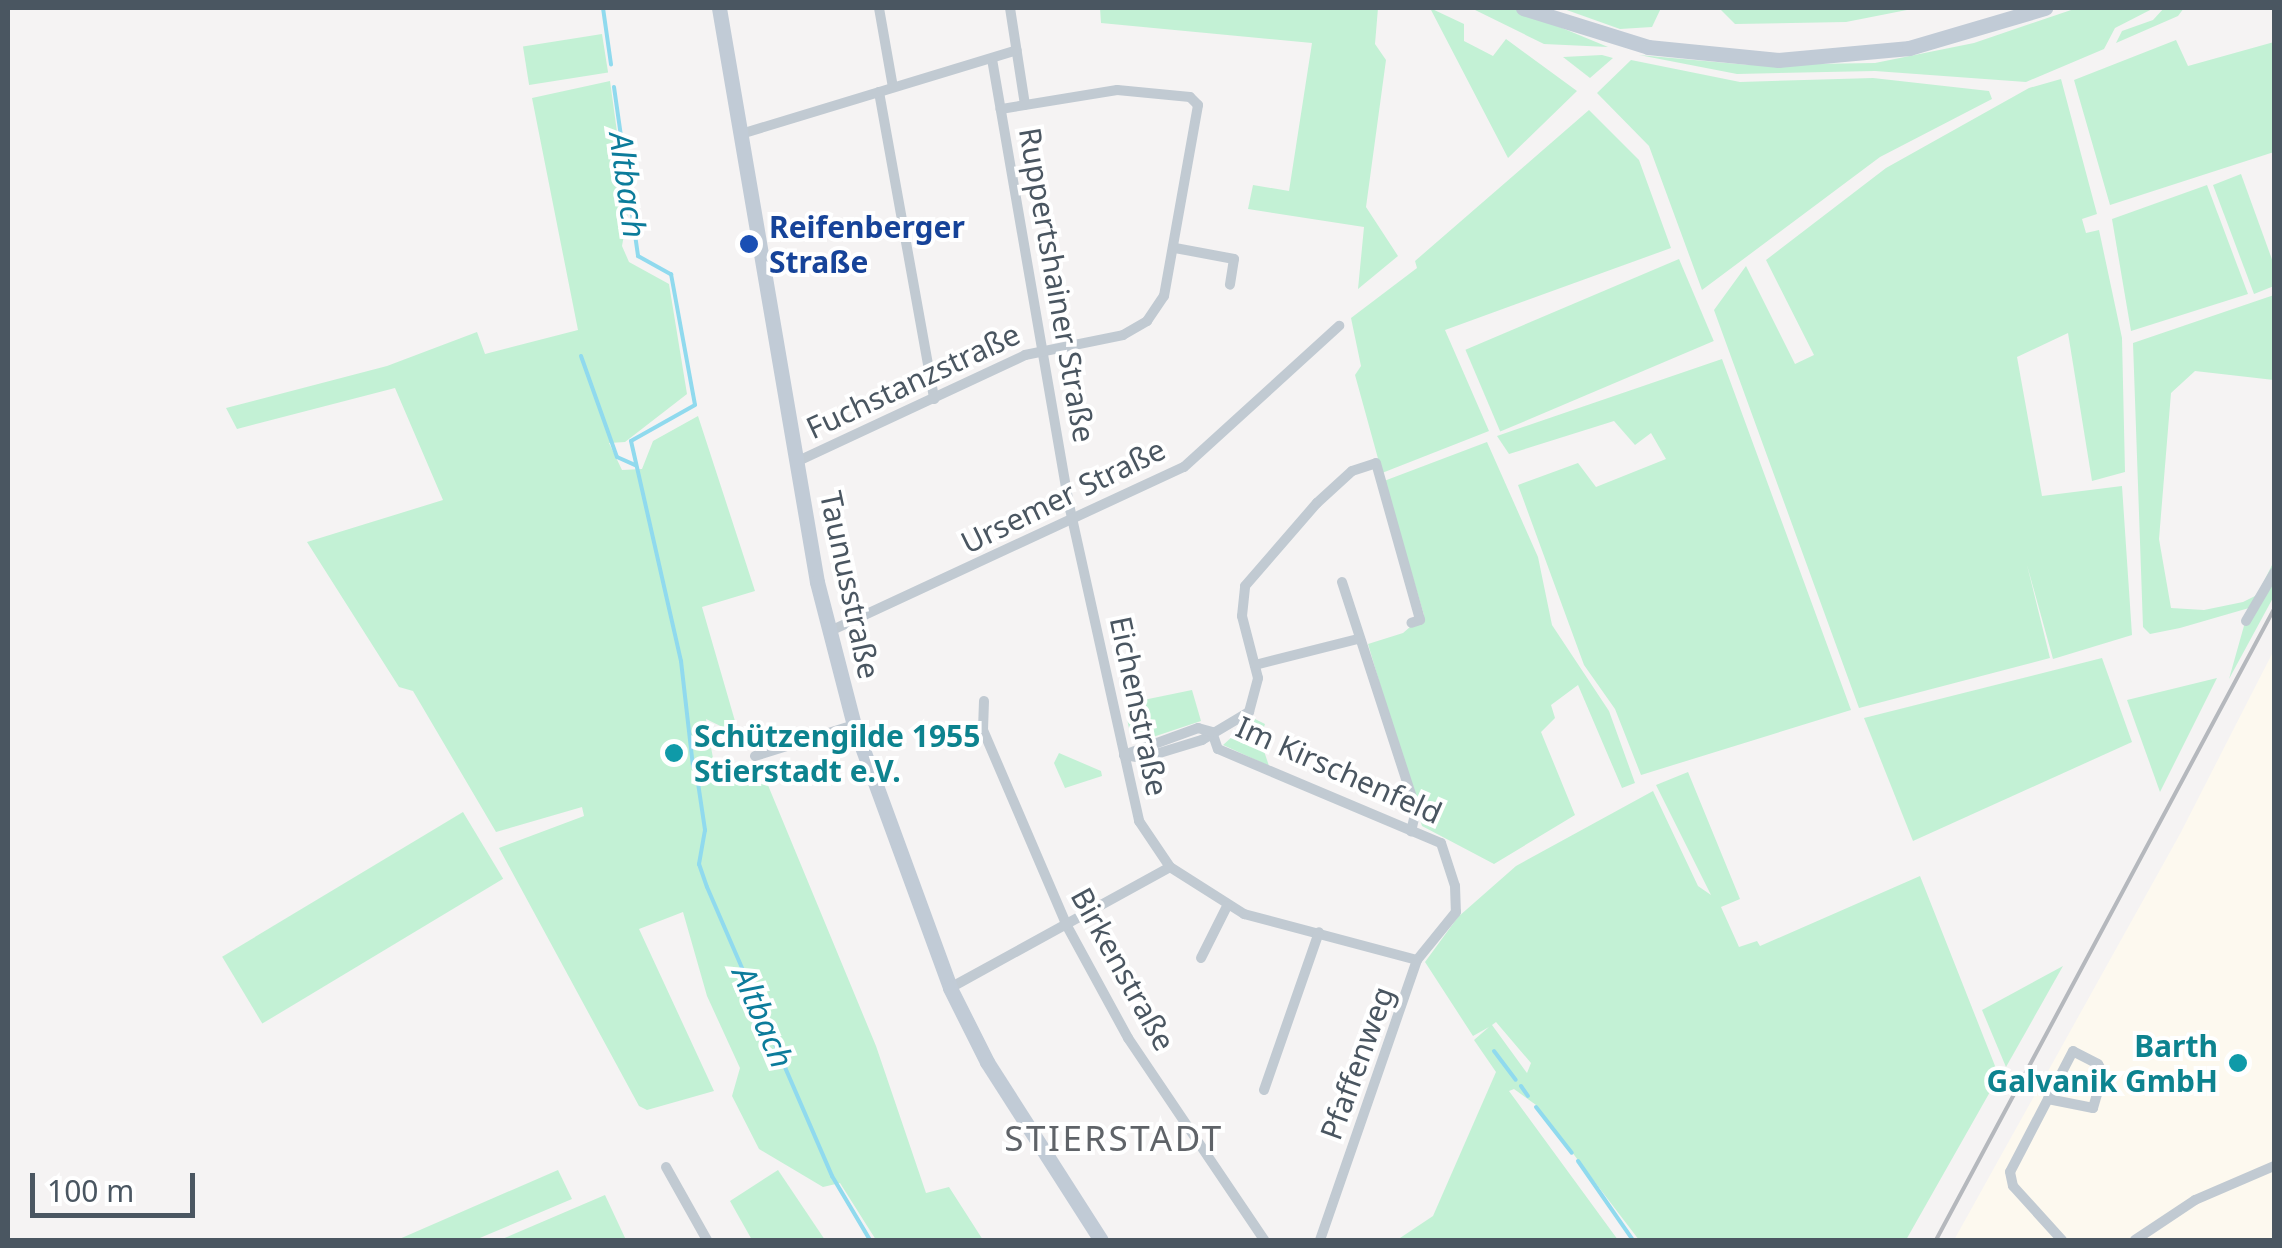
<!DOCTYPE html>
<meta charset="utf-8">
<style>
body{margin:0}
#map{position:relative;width:2282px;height:1248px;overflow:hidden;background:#f5f3f3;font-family:"Noto Sans",sans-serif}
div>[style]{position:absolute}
.commercial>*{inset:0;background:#fdf9ef}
.green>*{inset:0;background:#c3f1d5;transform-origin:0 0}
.stream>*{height:4px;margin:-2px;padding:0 2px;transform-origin:2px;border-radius:2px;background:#90daee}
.street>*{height:10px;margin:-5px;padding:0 5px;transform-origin:5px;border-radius:5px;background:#c1cad2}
.secondary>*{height:15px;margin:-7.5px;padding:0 7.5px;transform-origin:7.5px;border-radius:7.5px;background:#c1cbd6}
.rail>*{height:4px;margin:-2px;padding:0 2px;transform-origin:2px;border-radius:2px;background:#b5b8bd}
.dots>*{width:28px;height:28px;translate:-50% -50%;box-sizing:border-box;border:5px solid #fff;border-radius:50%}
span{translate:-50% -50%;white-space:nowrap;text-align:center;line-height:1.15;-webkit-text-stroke:8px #fff;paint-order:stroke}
.transit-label{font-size:30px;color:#164399;font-weight:700}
.left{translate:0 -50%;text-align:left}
.street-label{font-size:30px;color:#4a5661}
.culture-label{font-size:30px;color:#0d838f;font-weight:700}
.right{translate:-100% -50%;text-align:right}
.water-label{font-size:32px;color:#0c7c9b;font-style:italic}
.quarter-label{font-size:35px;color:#5f6368;letter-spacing:2.5px}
.frame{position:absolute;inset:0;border:10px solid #4a5661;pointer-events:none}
.scale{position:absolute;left:30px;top:1173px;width:165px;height:45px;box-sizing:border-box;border:5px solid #4a5661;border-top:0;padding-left:12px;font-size:30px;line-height:35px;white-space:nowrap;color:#4a5661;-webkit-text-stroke:8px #fff;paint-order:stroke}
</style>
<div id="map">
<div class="commercial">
<div style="clip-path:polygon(2274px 650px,2274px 1240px,1954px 1240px,2180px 834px)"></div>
</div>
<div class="green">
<div style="clip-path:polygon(1100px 8px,1378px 8px,1375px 44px,1386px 60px,1366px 207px,1398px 256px,1358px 289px,1364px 227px,1248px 209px,1253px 185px,1289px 191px,1312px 43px,1101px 23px)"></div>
<div style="clip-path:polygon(1430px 8px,1464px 24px,1464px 41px,1493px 56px,1506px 39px,1577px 91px,1508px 158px)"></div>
<div style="clip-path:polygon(1471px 8px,1514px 8px,1608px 47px,1544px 44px)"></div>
<div style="clip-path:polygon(1561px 8px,1661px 8px,1652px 27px,1620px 29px)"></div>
<div style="clip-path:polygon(1719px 8px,1917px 8px,1846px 22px,1735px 24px)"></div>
<div style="clip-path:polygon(2077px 8px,2154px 8px,2115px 28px,2104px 49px,2026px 82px,1875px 71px,1737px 74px,1639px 55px,1749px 65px,1875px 63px,1974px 43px)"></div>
<div style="clip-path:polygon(2164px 8px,2184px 8px,2178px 16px,2116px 43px,2122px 31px,2153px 20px)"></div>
<div style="left:602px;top:34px;width:39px;height:80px;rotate:81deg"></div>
<div style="clip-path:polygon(2176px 40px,2188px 66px,2274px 42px,2274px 152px,2110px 205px,2074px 80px)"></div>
<div style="clip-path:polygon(1602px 55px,1613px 58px,1590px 78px,1563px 57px)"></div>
<div style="clip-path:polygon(1631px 60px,1740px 82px,1873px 78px,1989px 91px,1992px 99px,1880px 157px,1702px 290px,1649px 146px,1597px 93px)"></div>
<div style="clip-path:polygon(2061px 79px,2097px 214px,2082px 219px,2086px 233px,2099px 230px,2122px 338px,2125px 472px,2092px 481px,2068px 333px,2017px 357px,2042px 496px,2122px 486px,2132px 635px,2053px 659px,2027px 565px,2050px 658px,1859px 708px,1714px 310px,1746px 266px,1795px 364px,1814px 355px,1766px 260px,1886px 168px,2029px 88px)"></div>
<div style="clip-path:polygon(610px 81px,628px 212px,622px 246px,629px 262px,669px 284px,687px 394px,625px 442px,609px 443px,622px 470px,642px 469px,653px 441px,698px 416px,755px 591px,702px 607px,739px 735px,706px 719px,716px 775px,760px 766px,876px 1046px,926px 1193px,949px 1187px,983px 1240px,876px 1240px,840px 1183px,823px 1187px,759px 1149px,732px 1096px,740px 1068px,707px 996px,683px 912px,639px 929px,714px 1091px,647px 1110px,639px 1106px,499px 848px,584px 816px,582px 807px,496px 832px,413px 691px,399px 687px,307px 542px,443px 500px,395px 388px,237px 429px,226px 408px,387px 366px,477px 332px,485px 354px,578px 330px,532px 98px)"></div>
<div style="clip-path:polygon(1589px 110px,1639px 160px,1671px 248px,1445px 330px,1489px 431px,1382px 473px,1355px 375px,1361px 366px,1351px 318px,1417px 268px,1415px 261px)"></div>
<div style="clip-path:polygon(2241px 174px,2274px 265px,2274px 286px,2254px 294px,2213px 185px)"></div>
<div style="clip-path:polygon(2207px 185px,2248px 294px,2131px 331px,2112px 219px)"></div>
<div style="left:1679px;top:259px;width:89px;height:232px;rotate:67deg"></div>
<div style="clip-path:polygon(2274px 295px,2274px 380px,2195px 371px,2171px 393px,2159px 539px,2171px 608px,2204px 610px,2243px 602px,2257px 595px,2274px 561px,2274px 596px,2229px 679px,2249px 608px,2180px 628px,2150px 634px,2143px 627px,2133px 343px)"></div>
<div style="clip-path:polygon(1722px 359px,1851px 710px,1641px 775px,1615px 709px,1584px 665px,1518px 485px,1578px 463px,1596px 487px,1666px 459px,1651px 433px,1635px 445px,1614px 421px,1509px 454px,1497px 436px)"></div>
<div style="clip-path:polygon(1487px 442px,1538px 557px,1552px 625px,1609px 711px,1635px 783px,1622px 788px,1578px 685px,1551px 705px,1555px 718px,1541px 732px,1575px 815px,1494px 864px,1422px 826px,1368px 644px,1403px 633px,1424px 615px,1384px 481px)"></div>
<div style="clip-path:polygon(2102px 658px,2132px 742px,1913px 841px,1864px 718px)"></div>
<div style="clip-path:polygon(2217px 678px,2160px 792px,2127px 700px)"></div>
<div style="clip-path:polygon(1192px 690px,1201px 721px,1144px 740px,1131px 738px,1124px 704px)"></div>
<div style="clip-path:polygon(1253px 718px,1265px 724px,1260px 739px,1269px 766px,1223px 745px)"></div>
<div style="clip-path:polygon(1059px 753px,1101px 771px,1102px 776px,1065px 788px,1054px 763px)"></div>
<div style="clip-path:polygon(evenodd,1688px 772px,1740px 899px,1721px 907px,1739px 947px,1757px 941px,1760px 946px,1920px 876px,1999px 1076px,1906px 1240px,1639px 1240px,1536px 1105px,1514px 1089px,1509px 1091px,1618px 1240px,1397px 1240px,1433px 1216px,1496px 1072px,1474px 1040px,1489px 1027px,1473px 1036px,1425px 962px,1458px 917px,1516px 866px,1653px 791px,1698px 886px,1711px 895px,1656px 785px,1688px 772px,1496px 1022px,1531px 1063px,1527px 1073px,1492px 1025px,1496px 1022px)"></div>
<div style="left:463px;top:812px;width:78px;height:281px;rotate:59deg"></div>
<div style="clip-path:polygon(2063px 966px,2006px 1067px,1982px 1010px)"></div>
<div style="clip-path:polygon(558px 1170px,572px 1199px,475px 1240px,397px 1240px)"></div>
<div style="clip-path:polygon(778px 1170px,825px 1240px,752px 1240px,730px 1201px)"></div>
<div style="clip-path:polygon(605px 1195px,626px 1240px,500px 1240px)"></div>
</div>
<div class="stream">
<div style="left:603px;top:8px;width:57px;rotate:81.9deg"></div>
<div style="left:614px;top:87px;width:171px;rotate:81.9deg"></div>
<div style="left:638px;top:256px;width:38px;rotate:29deg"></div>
<div style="left:671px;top:274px;width:133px;rotate:79.6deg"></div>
<div style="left:695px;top:405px;width:73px;rotate:150.6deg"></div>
<div style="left:631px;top:441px;width:226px;rotate:77.2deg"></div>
<div style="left:681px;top:661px;width:106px;rotate:83.5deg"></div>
<div style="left:581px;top:356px;width:107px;rotate:70.4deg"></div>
<div style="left:617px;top:457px;width:20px;rotate:24deg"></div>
<div style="left:698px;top:783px;width:48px;rotate:81.5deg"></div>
<div style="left:705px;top:830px;width:35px;rotate:100deg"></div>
<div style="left:699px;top:864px;width:24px;rotate:71deg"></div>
<div style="left:707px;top:887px;width:315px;rotate:66.6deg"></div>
<div style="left:832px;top:1176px;width:74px;rotate:59.3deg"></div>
<div style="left:1494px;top:1051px;width:36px;rotate:53deg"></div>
<div style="left:1521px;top:1086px;width:12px;rotate:55deg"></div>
<div style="left:1536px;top:1107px;width:58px;rotate:52deg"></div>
<div style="left:1578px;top:1161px;width:96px;rotate:55.2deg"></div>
</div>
<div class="street">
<div style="left:879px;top:8px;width:80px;rotate:80deg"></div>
<div style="left:1010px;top:8px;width:98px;rotate:81.2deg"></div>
<div style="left:992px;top:59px;width:457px;rotate:80.2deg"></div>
<div style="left:1070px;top:509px;width:320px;rotate:77.5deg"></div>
<div style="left:1139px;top:821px;width:55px;rotate:56deg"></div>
<div style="left:1170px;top:867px;width:88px;rotate:32.4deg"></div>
<div style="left:1244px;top:914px;width:179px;rotate:14.9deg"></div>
<div style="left:879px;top:92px;width:312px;rotate:79.8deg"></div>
<div style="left:741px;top:134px;width:288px;rotate:-16.9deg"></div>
<div style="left:1175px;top:248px;width:60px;rotate:10.6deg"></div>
<div style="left:1234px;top:259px;width:26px;rotate:99deg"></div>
<div style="left:796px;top:462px;width:253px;rotate:-25deg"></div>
<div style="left:1025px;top:355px;width:100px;rotate:-11.5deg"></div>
<div style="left:1123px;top:335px;width:28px;rotate:-30deg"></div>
<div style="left:1147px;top:321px;width:30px;rotate:-56deg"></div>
<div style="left:1164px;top:296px;width:194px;rotate:-79.9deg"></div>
<div style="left:1198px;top:105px;width:11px;rotate:-135deg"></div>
<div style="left:1190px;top:97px;width:73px;rotate:-174.5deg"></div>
<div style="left:1117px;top:90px;width:118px;rotate:170.7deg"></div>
<div style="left:1342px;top:582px;width:240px;rotate:72deg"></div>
<div style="left:1416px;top:810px;width:22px;rotate:103deg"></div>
<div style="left:2246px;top:621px;width:56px;rotate:-59.7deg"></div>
<div style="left:828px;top:632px;width:392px;rotate:-24.9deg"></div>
<div style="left:1184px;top:467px;width:210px;rotate:-42.3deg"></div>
<div style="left:1255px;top:665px;width:106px;rotate:-14.2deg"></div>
<div style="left:984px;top:701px;width:29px;rotate:92deg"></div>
<div style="left:983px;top:730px;width:213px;rotate:66.8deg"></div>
<div style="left:1067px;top:926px;width:128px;rotate:61.4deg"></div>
<div style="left:1128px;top:1038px;width:244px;rotate:56deg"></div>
<div style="left:1212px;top:732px;width:18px;rotate:71deg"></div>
<div style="left:1218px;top:749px;width:242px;rotate:22.9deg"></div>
<div style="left:1441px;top:843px;width:45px;rotate:72deg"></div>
<div style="left:1455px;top:886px;width:26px;rotate:88deg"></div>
<div style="left:1456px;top:912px;width:62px;rotate:129.1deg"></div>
<div style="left:1417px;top:960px;width:296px;rotate:109.1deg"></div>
<div style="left:1124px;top:755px;width:19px;rotate:9deg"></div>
<div style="left:1143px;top:758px;width:62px;rotate:-17deg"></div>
<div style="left:1202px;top:740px;width:55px;rotate:-30.8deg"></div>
<div style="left:1249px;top:712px;width:35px;rotate:-75deg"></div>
<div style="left:1258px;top:678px;width:64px;rotate:-104.5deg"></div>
<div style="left:1242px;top:616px;width:30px;rotate:-84deg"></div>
<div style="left:1245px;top:586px;width:110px;rotate:-49.1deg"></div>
<div style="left:1317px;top:503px;width:47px;rotate:-42.4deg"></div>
<div style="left:1352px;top:471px;width:25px;rotate:-18deg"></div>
<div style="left:1376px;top:463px;width:163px;rotate:74.3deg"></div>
<div style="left:1420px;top:620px;width:9px;rotate:162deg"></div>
<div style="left:1124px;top:755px;width:79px;rotate:-20deg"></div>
<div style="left:1198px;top:728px;width:15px;rotate:16deg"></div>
<div style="left:755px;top:756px;width:104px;rotate:-17.4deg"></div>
<div style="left:1201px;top:958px;width:58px;rotate:-63.4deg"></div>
<div style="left:950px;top:988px;width:251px;rotate:-28.8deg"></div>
<div style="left:1264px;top:1090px;width:167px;rotate:-70.8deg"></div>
<div style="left:2048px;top:1099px;width:46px;rotate:11.3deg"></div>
<div style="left:2093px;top:1108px;width:36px;rotate:-74deg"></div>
<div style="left:2103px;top:1073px;width:10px;rotate:-119deg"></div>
<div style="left:2098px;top:1064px;width:28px;rotate:-153deg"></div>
<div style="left:2073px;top:1051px;width:136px;rotate:117.5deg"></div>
<div style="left:2010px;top:1172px;width:14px;rotate:78deg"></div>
<div style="left:2013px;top:1186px;width:73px;rotate:47.8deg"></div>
<div style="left:666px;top:1167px;width:84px;rotate:60.7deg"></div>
<div style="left:2135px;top:1240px;width:72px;rotate:-33.7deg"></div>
<div style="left:2195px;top:1200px;width:86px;rotate:-23.3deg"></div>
</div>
<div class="secondary">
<div style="left:719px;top:8px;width:582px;rotate:80.31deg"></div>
<div style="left:817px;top:582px;width:148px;rotate:75.5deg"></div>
<div style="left:854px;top:725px;width:280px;rotate:69.9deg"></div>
<div style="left:950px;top:988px;width:83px;rotate:63.4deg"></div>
<div style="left:987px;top:1062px;width:211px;rotate:57.4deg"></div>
<div style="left:1523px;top:8px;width:131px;rotate:17.3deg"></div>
<div style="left:1648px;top:47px;width:131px;rotate:5.7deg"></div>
<div style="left:1778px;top:60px;width:132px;rotate:-5.2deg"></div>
<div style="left:1909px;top:48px;width:142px;rotate:-16.4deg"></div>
</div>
<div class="rail">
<div style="left:1936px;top:1240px;width:716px;rotate:-61.82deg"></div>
</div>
<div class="dots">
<div style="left:749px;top:244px;background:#1a4fb4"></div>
<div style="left:674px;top:753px;background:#0f9aa8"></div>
<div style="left:2238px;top:1063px;background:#0f9aa8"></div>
</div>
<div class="transit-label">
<span class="left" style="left:769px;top:244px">Reifenberger<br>Straße</span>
</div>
<div class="street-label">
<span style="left:1057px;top:285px;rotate:80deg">Ruppertshainer Straße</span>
<span style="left:913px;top:381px;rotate:-25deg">Fuchstanzstraße</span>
<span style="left:1063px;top:496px;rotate:-26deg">Ursemer Straße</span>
<span style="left:850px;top:585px;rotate:78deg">Taunusstraße</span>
<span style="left:1139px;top:706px;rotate:78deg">Eichenstraße</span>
<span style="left:1339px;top:770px;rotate:24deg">Im Kirschenfeld</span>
<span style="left:1123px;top:969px;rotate:61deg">Birkenstraße</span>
<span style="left:1357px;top:1063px;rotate:-70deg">Pfaffenweg</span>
</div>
<div class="culture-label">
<span class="left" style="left:694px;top:753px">Schützengilde 1955<br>Stierstadt e.V.</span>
<span class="right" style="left:2218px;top:1063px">Barth<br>Galvanik GmbH</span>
</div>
<div class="water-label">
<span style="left:628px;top:185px;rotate:82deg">Altbach</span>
<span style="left:763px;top:1017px;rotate:67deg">Altbach</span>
</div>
<div class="quarter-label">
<span style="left:1114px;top:1138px">STIERSTADT</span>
</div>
<div class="frame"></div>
<div class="scale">100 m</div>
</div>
